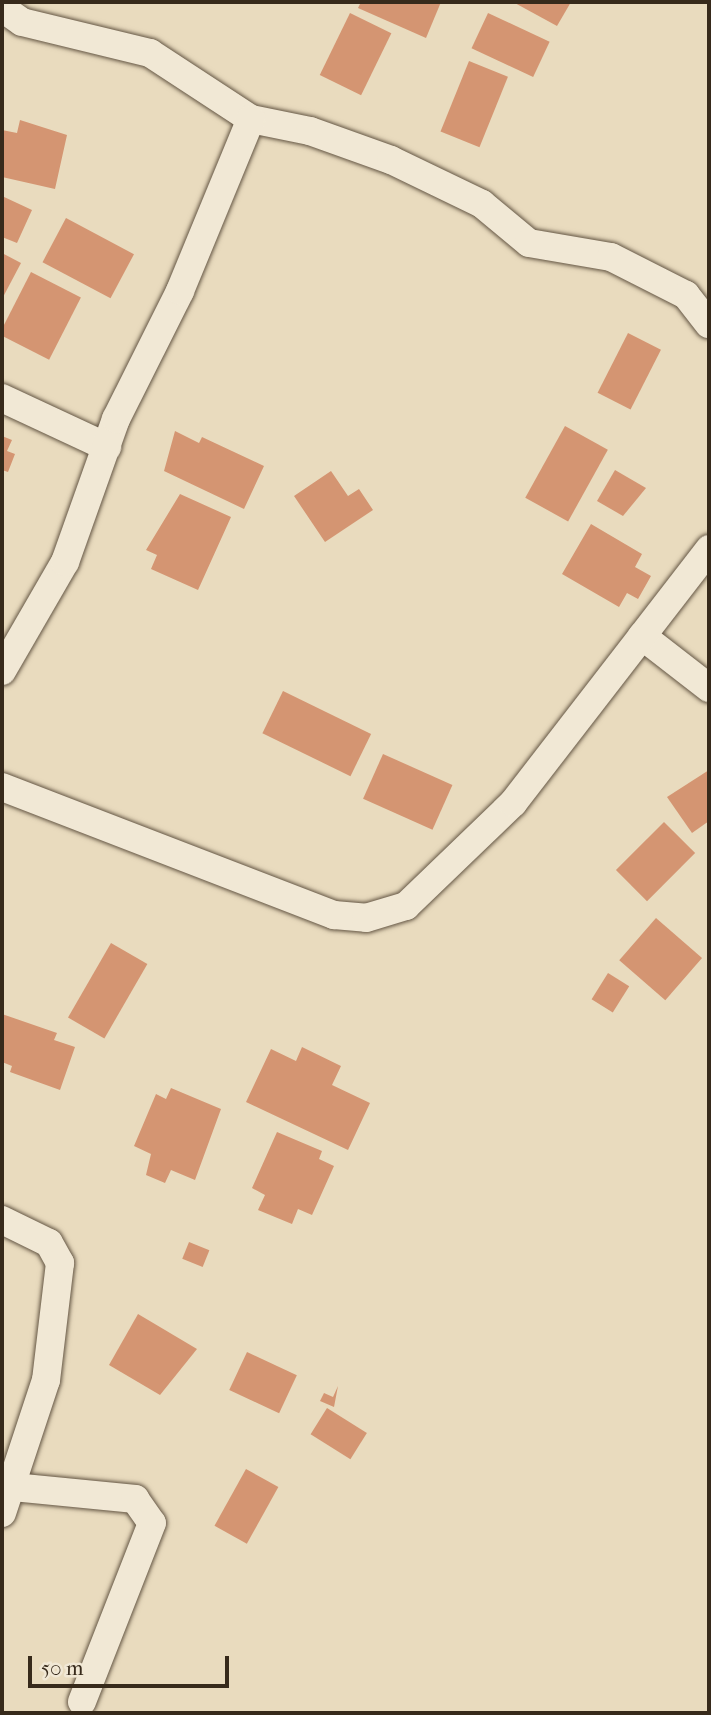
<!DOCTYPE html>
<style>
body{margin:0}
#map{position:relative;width:711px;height:1715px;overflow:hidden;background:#e9dbbe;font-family:"IM FELL French Canon",serif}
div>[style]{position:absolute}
.building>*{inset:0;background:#d49572;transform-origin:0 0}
.roads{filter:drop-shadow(0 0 2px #645644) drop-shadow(0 0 2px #645644)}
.minor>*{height:28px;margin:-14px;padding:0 14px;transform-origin:14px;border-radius:14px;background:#f1e8d5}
span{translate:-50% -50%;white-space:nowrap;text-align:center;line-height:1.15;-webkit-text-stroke:5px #f1e8d5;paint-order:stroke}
.frame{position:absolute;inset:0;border:4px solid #372a1b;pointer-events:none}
.scale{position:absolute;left:28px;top:1656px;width:201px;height:32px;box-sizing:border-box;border:4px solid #372a1b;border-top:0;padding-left:9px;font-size:21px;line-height:24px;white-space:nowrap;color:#372a1b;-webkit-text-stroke:5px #f1e8d5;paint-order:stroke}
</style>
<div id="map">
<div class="building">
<div style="clip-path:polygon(361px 2px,441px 2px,426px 38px,358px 8px)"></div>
<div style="clip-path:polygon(513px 2px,571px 2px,557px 26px)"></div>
<div style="left:350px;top:13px;width:46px;height:69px;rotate:26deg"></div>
<div style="left:488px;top:13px;width:68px;height:39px;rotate:25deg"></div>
<div style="left:469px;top:61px;width:42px;height:76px;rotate:22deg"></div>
<div style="clip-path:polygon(20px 120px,67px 135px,55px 189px,2px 177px,2px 130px,17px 133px)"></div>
<div style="clip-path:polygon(2px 196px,32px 210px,17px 243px,2px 237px)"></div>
<div style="left:66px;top:218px;width:77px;height:50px;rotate:28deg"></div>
<div style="clip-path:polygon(2px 253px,21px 263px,2px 299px)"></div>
<div style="left:31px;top:272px;width:56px;height:70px;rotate:27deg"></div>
<div style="left:628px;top:333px;width:37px;height:67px;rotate:27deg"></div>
<div style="left:565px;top:426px;width:49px;height:82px;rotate:29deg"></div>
<div style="clip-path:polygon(175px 431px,199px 443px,202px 437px,264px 466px,244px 509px,164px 471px)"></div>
<div style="clip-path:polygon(2px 436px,12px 440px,7px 451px,15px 454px,8px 472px,2px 470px)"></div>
<div style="clip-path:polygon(615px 470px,646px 488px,623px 516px,597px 501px)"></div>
<div style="clip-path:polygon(331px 471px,348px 496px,359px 489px,373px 510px,325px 542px,294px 496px)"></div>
<div style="clip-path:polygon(180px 494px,231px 517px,198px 590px,151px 569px,157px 555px,146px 550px)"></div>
<div style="clip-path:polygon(591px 524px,642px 554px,635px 567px,651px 576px,638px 599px,627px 593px,619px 607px,562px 574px)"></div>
<div style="left:283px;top:691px;width:98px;height:47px;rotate:26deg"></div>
<div style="left:383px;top:754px;width:76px;height:49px;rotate:24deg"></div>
<div style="clip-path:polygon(709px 770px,709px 821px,692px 833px,667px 797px)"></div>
<div style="left:664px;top:822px;width:44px;height:68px;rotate:45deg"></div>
<div style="left:656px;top:918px;width:61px;height:56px;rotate:41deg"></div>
<div style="left:111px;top:943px;width:42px;height:86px;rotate:30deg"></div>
<div style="left:608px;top:973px;width:25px;height:31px;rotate:32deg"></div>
<div style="clip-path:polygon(2px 1014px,57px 1033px,54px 1040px,75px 1047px,60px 1090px,10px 1072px,12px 1066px,2px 1062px)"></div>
<div style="clip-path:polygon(302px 1047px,341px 1066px,332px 1085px,370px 1103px,348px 1150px,246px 1102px,271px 1049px,296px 1061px)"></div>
<div style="clip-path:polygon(171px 1088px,221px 1109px,195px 1180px,171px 1170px,165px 1183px,146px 1175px,151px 1154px,134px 1146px,156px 1094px,166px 1099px)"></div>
<div style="clip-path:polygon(277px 1132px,322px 1151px,319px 1159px,334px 1166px,312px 1215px,298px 1209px,292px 1224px,258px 1210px,265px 1195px,252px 1188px)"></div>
<div style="left:189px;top:1242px;width:22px;height:18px;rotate:22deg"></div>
<div style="clip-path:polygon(138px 1314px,197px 1349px,160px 1395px,109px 1365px)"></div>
<div style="left:247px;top:1352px;width:55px;height:42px;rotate:25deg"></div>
<div style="clip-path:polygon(338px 1386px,334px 1407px,320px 1401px,324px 1393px,333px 1397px)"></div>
<div style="left:327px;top:1408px;width:47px;height:31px;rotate:32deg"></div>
<div style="left:246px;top:1469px;width:37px;height:65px;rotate:29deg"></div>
</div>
<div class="roads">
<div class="minor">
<div style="left:2px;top:8px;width:24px;rotate:35deg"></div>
<div style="left:22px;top:22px;width:132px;rotate:13.6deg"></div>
<div style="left:150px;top:53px;width:121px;rotate:33.2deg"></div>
<div style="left:251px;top:119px;width:60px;rotate:11.5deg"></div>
<div style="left:310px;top:131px;width:86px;rotate:19.7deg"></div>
<div style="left:391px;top:160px;width:101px;rotate:25.8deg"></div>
<div style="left:482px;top:204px;width:61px;rotate:39.7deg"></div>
<div style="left:529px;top:243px;width:83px;rotate:9.7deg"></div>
<div style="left:611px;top:257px;width:84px;rotate:26.9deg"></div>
<div style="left:686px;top:295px;width:37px;rotate:52deg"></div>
<div style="left:2px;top:398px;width:116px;rotate:25deg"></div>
<div style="left:642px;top:636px;width:85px;rotate:37.8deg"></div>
<div style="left:2px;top:671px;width:126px;rotate:-60deg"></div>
<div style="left:65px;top:562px;width:152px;rotate:-70.4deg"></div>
<div style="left:116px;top:419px;width:143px;rotate:-63.4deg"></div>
<div style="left:180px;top:291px;width:186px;rotate:-67.6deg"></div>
<div style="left:2px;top:787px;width:356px;rotate:21.1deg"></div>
<div style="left:334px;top:915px;width:32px;rotate:5deg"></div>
<div style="left:366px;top:918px;width:42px;rotate:-16.7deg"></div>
<div style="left:406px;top:906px;width:149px;rotate:-43.9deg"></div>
<div style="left:513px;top:803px;width:321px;rotate:-52.3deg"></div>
<div style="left:2px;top:1220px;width:52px;rotate:26.1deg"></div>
<div style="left:49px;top:1243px;width:23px;rotate:61deg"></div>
<div style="left:60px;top:1263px;width:118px;rotate:96.8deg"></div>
<div style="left:46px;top:1380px;width:140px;rotate:108.3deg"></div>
<div style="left:13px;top:1487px;width:123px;rotate:5.6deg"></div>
<div style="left:135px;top:1499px;width:29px;rotate:55deg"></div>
<div style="left:152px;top:1523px;width:192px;rotate:111.4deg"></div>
</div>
</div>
<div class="frame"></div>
<div class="scale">50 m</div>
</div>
